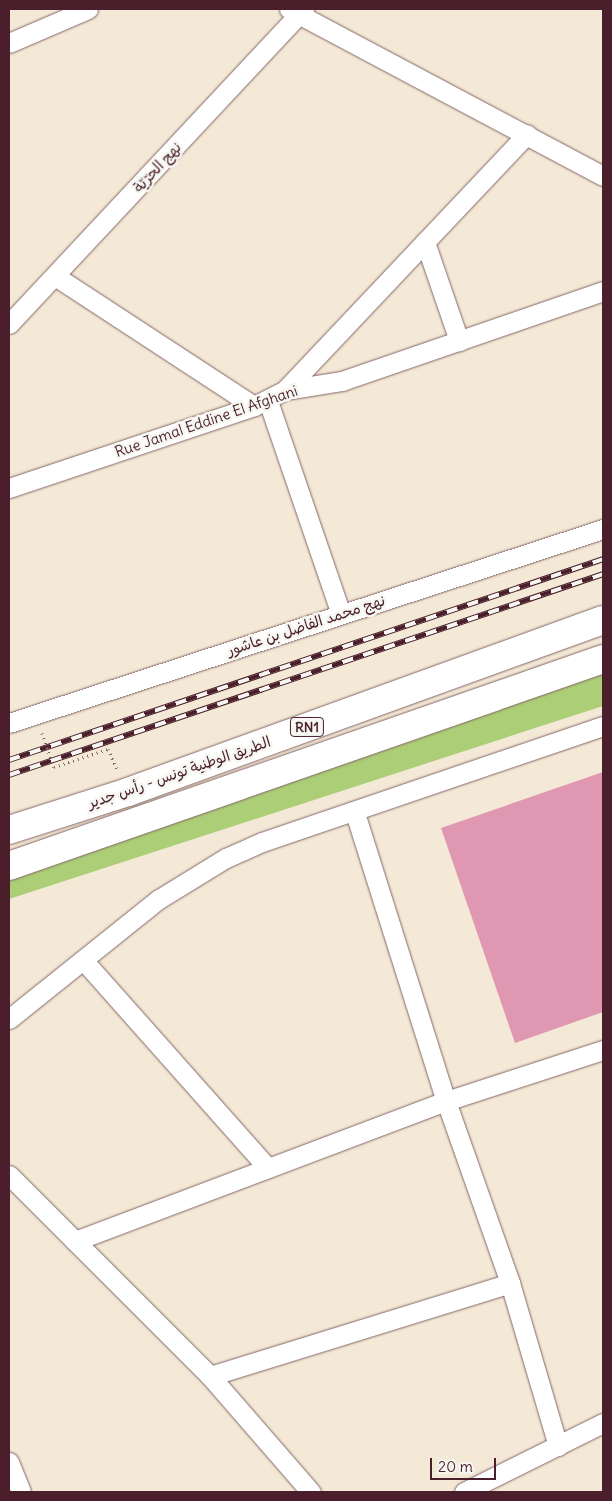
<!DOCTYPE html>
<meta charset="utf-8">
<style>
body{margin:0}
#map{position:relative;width:612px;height:1501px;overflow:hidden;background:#f3e9d6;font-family:Delius,"Playpen Sans Arabic",sans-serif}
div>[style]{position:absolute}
.green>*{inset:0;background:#abce77}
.building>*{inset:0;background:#e097b2}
.path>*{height:3px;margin-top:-1.5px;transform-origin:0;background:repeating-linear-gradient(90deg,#856667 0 1px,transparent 0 5px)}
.roads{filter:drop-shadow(0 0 1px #856667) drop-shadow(0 0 1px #856667)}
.minor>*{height:19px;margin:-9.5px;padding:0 9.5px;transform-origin:9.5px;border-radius:9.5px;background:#fff}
.trunk>*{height:28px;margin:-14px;padding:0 14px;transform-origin:14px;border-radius:14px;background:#fff}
.rail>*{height:5.5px;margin-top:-2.75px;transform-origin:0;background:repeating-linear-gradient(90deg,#f6f6f2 0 11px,#4a1f2b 0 22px);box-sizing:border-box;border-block:1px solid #4a1f2b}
.path-bridge>*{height:3px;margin-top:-1.5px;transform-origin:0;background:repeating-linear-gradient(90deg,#856667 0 1px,transparent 0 5px)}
span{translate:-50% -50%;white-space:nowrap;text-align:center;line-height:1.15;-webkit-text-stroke:5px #f6f6f2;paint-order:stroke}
.shield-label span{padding:1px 4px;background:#f6f6f2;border:1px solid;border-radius:4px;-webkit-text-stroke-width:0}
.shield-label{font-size:14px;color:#4a1f2b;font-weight:700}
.street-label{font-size:15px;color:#4a1f2b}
.frame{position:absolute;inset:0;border:10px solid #4a1f2b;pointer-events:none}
.scale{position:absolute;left:430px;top:1458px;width:66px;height:22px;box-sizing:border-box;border:2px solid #4a1f2b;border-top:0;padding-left:6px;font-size:15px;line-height:18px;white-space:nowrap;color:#4a1f2b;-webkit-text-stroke:4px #f6f6f2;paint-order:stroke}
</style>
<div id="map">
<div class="green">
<div style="clip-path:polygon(603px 669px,603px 706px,9px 899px,9px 872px)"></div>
</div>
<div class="building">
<div style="clip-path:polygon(603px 772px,603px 1012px,515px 1043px,441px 828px)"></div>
</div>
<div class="path">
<div style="left:54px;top:767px;width:57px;rotate:-18.4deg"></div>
<div style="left:108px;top:749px;width:24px;rotate:66deg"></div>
</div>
<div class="roads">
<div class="minor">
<div style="left:289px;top:9px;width:356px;rotate:28deg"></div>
<div style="left:9px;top:43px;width:86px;rotate:-23.3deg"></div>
<div style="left:425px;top:242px;width:105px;rotate:71deg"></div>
<div style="left:55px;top:276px;width:238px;rotate:33.2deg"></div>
<div style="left:9px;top:324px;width:432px;rotate:-46.9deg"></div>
<div style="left:285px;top:390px;width:352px;rotate:-46.6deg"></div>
<div style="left:268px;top:401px;width:225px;rotate:71.1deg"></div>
<div style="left:9px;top:488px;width:258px;rotate:-18.5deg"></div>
<div style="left:254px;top:406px;width:35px;rotate:-27deg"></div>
<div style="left:285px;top:390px;width:58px;rotate:-9deg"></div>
<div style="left:342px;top:381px;width:276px;rotate:-19deg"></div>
<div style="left:9px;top:723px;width:625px;rotate:-18.09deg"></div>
<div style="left:355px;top:813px;width:302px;rotate:72.5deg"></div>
<div style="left:446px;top:1101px;width:193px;rotate:70.6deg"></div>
<div style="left:510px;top:1283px;width:170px;rotate:73.6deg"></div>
<div style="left:84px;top:961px;width:277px;rotate:48.4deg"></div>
<div style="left:9px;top:1019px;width:192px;rotate:-38.7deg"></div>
<div style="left:159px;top:899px;width:79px;rotate:-31.5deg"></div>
<div style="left:226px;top:858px;width:39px;rotate:-24deg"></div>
<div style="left:262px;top:842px;width:360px;rotate:-18.8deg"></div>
<div style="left:9px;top:1175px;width:284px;rotate:45deg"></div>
<div style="left:210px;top:1376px;width:154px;rotate:49deg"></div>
<div style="left:75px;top:1241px;width:397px;rotate:-20.7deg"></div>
<div style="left:446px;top:1101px;width:165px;rotate:-18deg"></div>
<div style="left:210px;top:1376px;width:314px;rotate:-17.2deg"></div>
<div style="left:9px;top:1462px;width:32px;rotate:68deg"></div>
<div style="left:464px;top:1492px;width:155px;rotate:-26.4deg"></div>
</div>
<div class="trunk">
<div style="left:9px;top:830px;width:125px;rotate:-17.7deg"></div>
<div style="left:128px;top:792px;width:505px;rotate:-19.91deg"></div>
<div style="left:9px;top:866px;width:629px;rotate:-19.21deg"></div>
</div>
</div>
<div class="rail">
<div style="left:9px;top:760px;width:627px;rotate:-18.69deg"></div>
<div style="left:9px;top:775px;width:627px;rotate:-18.69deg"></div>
</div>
<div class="path-bridge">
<div style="left:42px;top:733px;width:36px;rotate:71deg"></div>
</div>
<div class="shield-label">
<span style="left:307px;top:727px">RN1</span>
</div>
<div class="street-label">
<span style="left:157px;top:167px;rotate:-47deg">نهج الحرّيّة</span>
<span style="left:206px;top:421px;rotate:-19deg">Rue Jamal Eddine El Afghani</span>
<span style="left:306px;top:625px;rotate:-18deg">نهج محمد الفاضل بن عاشور</span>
<span style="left:179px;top:772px;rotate:-19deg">الطريق الوطنية تونس - رأس جدير</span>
</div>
<div class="frame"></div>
<div class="scale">20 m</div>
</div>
